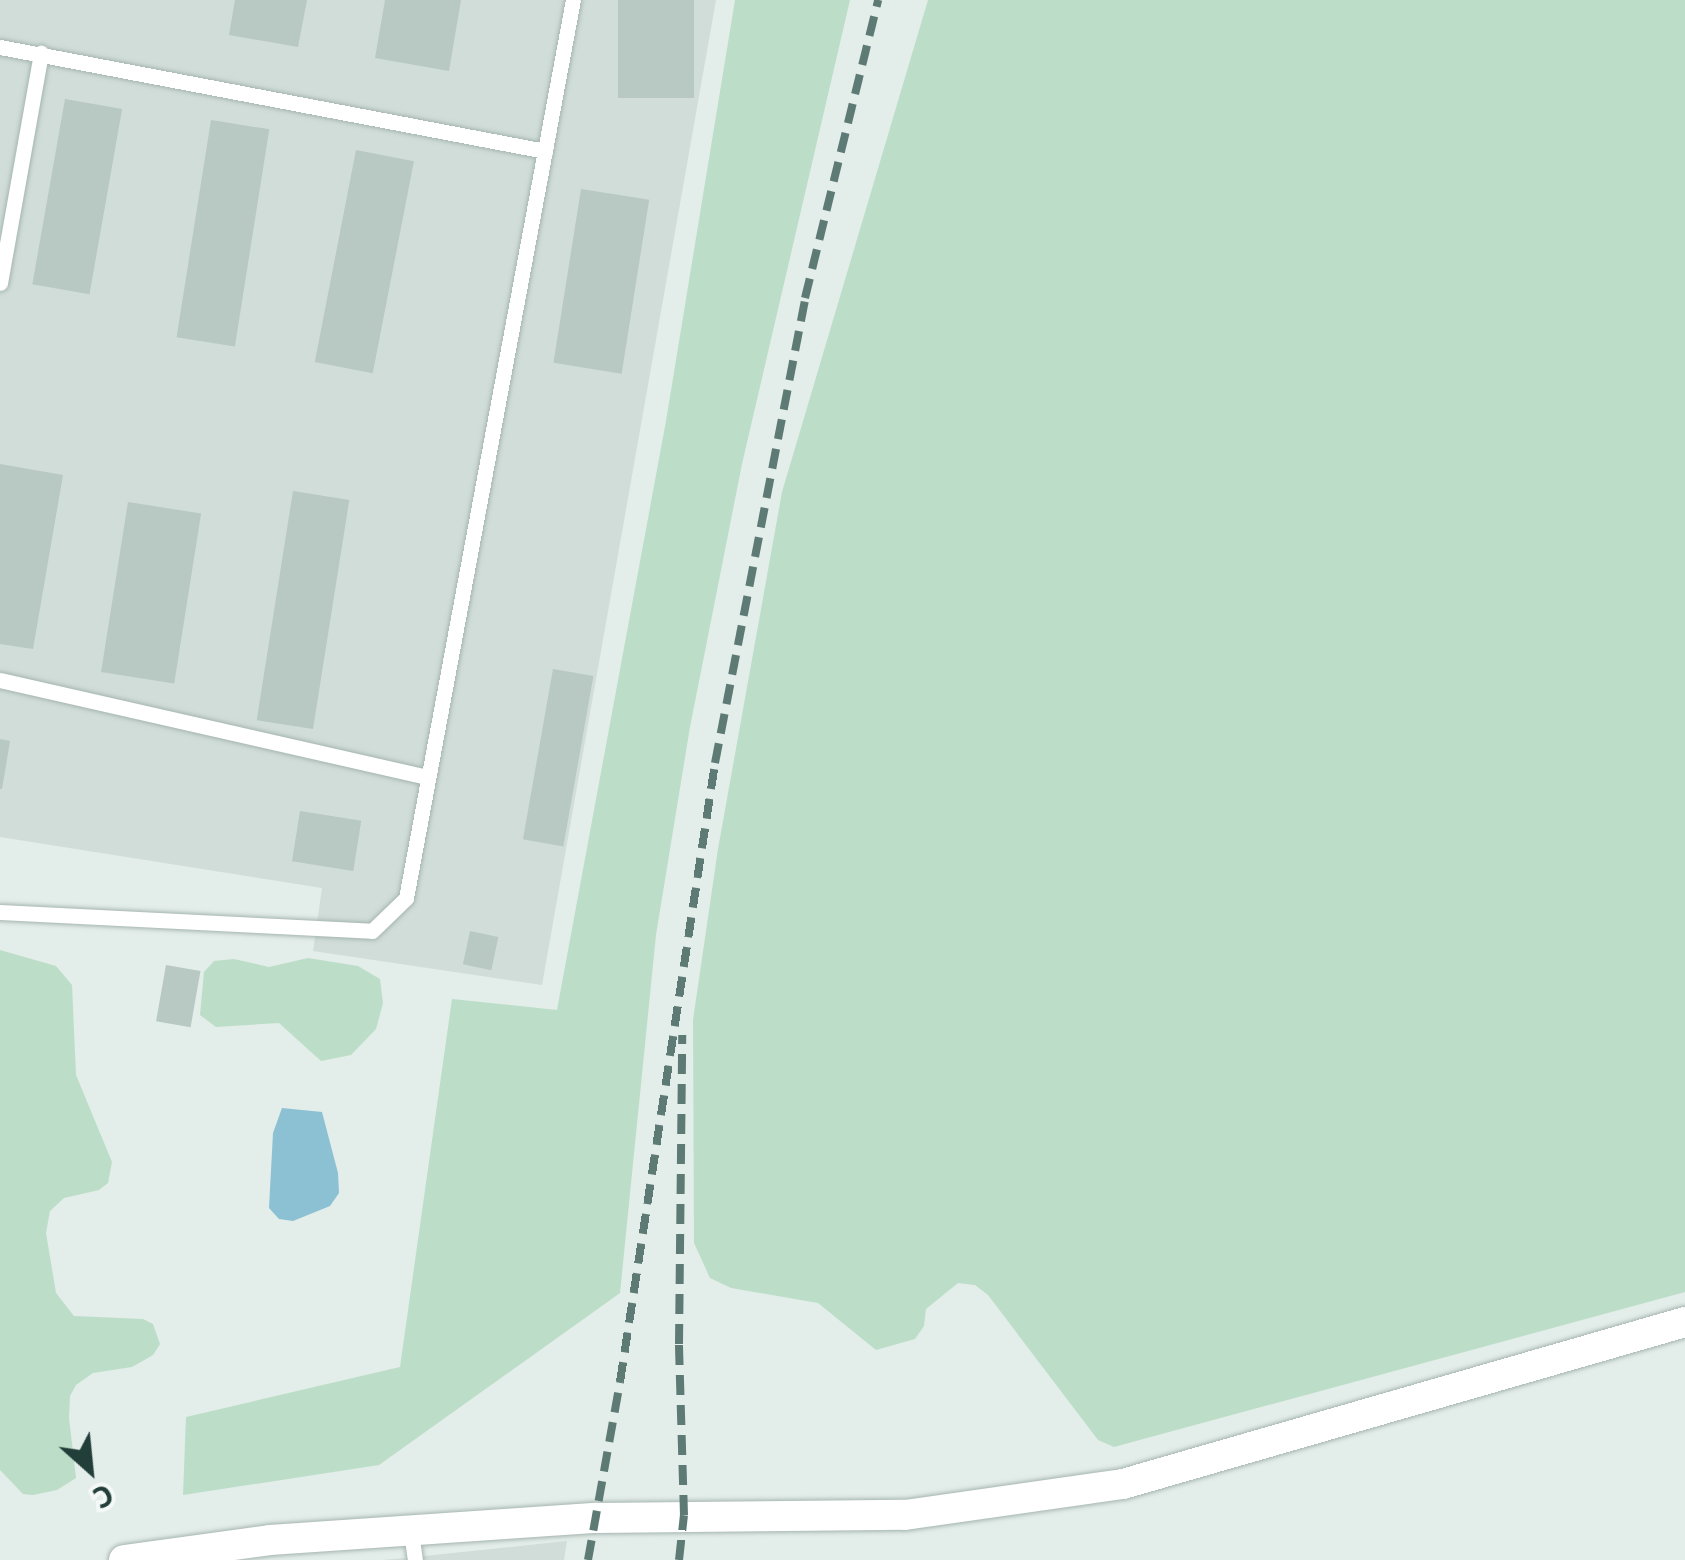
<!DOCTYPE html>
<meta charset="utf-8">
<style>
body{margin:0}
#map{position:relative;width:1685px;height:1560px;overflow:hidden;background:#e3ede9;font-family:"Noto Sans",sans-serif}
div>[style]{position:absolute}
.built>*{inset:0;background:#d1ddd8}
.green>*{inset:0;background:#bcdec8}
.water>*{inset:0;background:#8bc1d2}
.building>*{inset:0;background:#b8c8c2;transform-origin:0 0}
.roads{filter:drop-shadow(0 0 2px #a5b5b1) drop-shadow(0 0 2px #a5b5b1)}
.service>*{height:15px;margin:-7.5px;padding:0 7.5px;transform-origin:7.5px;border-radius:7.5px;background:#fff}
.tertiary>*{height:30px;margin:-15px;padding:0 15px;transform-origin:15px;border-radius:15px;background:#fff}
.rail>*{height:8px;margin-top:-4px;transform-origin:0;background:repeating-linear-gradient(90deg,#5d7a74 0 20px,transparent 0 30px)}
span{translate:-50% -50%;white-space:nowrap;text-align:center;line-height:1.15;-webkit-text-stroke:8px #f4f9f7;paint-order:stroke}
.north{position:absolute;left:40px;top:1420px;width:100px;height:100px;-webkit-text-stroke:8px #f4f9f7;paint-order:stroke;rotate:153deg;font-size:28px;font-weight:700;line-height:40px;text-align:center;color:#223e39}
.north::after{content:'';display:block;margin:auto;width:35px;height:45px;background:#223e39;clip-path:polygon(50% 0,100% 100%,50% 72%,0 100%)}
</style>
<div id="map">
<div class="built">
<div style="clip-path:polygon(0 0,716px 0,542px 985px,313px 951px,322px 888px,0 837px)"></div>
<div style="clip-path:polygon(567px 1541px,564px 1560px,383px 1560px,415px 1557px)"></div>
</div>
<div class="green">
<div style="clip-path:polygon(735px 0,850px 0,742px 464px,690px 727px,656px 935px,620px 1293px,379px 1465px,183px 1495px,186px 1417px,400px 1367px,452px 999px,557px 1010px,666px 421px)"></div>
<div style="clip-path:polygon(928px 0,1685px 0,1685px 1292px,1114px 1447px,1098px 1440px,988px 1295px,975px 1285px,958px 1283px,926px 1309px,924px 1326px,915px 1339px,876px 1350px,818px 1303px,731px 1288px,710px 1278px,694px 1243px,693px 1020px,718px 849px,782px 492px)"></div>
<div style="clip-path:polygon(0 950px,56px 966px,72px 985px,76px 1075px,112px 1162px,108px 1183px,99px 1190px,64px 1198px,50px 1211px,46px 1233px,56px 1293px,74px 1316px,143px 1319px,153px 1324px,160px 1344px,153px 1355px,132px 1367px,93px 1373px,76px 1385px,70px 1396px,69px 1418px,76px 1478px,57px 1490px,33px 1495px,23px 1494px,0 1470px)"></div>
<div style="clip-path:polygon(308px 958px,358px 966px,380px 979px,383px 1003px,376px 1029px,351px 1055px,321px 1061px,279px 1023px,216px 1027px,200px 1015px,204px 972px,214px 961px,234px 959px,269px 967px)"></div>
</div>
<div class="water">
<div style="clip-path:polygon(282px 1108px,322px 1112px,338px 1173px,339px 1193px,330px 1206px,293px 1221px,279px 1219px,269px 1208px,273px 1133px)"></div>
</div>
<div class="building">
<div style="clip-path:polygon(235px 0,307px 0,298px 47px,229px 35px)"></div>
<div style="clip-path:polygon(385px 0,461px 0,449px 71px,375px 58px)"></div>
<div style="left:618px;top:0;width:76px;height:98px"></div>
<div style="left:65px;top:99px;width:58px;height:188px;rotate:10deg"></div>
<div style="left:211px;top:120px;width:59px;height:220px;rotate:9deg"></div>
<div style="left:356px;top:150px;width:59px;height:216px;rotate:11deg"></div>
<div style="left:581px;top:189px;width:69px;height:176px;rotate:9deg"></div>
<div style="clip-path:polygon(0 464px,63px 475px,33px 649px,0 644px)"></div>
<div style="left:293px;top:491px;width:57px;height:232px;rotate:9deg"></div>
<div style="left:128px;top:502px;width:74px;height:172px;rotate:9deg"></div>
<div style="left:553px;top:669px;width:41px;height:173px;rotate:10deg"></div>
<div style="clip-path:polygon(0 739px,10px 741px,2px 789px,0 789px)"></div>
<div style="left:300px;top:811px;width:62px;height:51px;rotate:9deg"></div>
<div style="left:470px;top:931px;width:29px;height:34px;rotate:12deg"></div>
<div style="left:166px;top:965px;width:35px;height:57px;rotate:10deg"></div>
</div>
<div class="roads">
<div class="service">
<div style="left:0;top:47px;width:555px;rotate:10.8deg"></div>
<div style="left:0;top:283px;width:234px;rotate:-79.9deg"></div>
<div style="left:0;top:680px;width:439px;rotate:12.8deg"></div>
<div style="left:0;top:912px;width:372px;rotate:2.9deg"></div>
<div style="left:372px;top:931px;width:47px;rotate:-44.1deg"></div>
<div style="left:406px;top:898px;width:913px;rotate:-79.47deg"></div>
<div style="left:411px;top:1532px;width:28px;rotate:82deg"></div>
</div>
<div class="tertiary">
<div style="left:124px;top:1560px;width:147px;rotate:-7.8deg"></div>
<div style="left:270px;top:1540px;width:327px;rotate:-3.9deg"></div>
<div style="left:596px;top:1518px;width:309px;rotate:-0.6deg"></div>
<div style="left:905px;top:1515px;width:220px;rotate:-8.1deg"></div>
<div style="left:1123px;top:1484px;width:585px;rotate:-16.08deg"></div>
</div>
</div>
<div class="rail">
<div style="left:588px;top:1560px;width:181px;rotate:-79.8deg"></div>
<div style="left:620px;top:1382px;width:626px;rotate:-81.27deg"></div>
<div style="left:715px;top:763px;width:474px;rotate:-79deg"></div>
<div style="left:805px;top:298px;width:307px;rotate:-76.2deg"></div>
<div style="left:679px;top:1560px;width:45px;rotate:-83.7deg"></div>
<div style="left:684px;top:1515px;width:171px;rotate:-91.7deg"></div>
<div style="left:679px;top:1344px;width:309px;rotate:-89.4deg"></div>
</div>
<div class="north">С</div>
</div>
